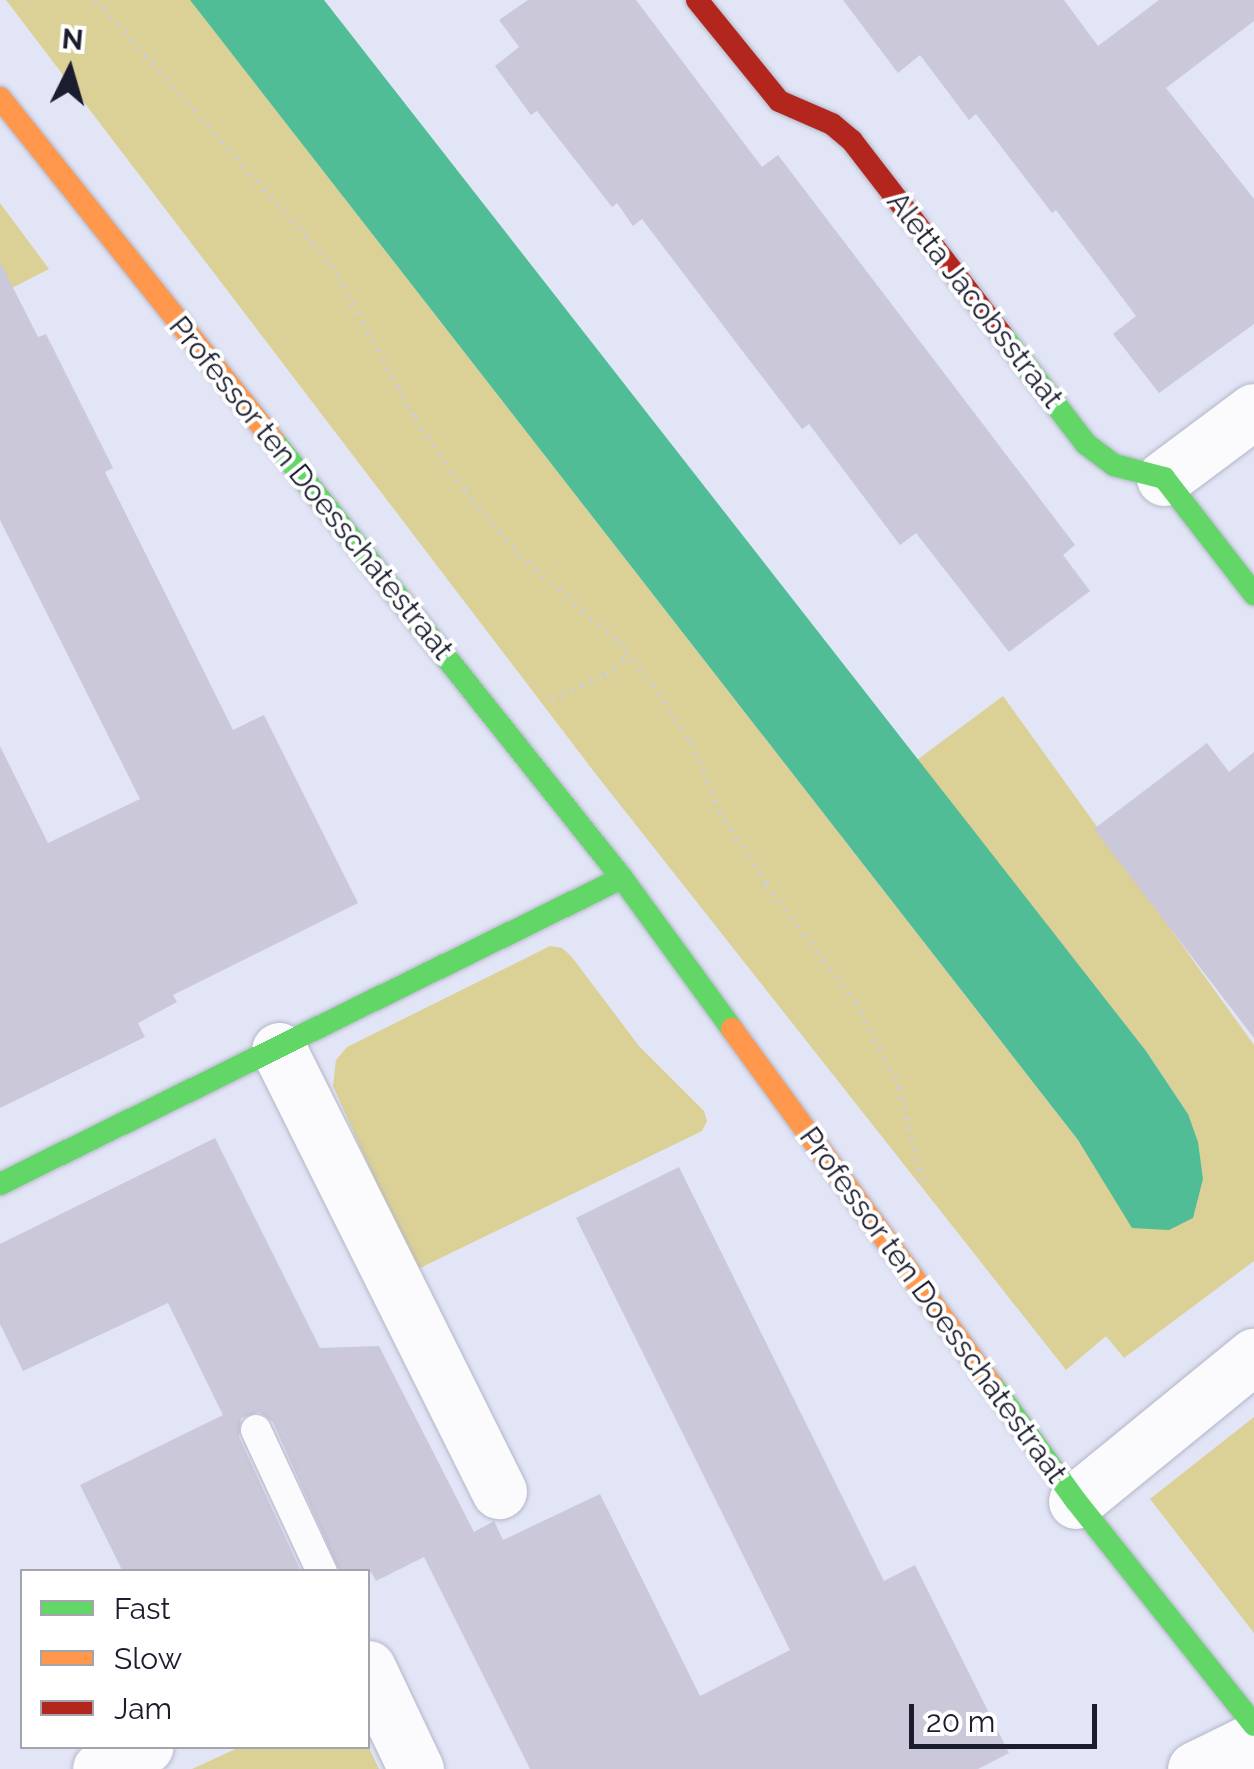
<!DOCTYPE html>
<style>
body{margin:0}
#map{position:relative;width:1254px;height:1769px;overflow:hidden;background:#e2e5f6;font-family:Raleway,sans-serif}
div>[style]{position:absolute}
.green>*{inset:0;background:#dbd096}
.water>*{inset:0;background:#50bd97}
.building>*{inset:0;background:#cac8d9}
.path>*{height:6px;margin-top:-3px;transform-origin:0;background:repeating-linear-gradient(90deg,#ceced3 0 2.5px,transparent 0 10.5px)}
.roads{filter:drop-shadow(0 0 2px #b3b6c6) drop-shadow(0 0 2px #b3b6c6)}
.lane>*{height:30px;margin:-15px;padding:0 15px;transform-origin:15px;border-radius:15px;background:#fbfbfe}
.street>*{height:55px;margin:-27.5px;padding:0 27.5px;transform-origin:27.5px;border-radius:27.5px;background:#fbfbfe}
.fast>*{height:22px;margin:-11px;padding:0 11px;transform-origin:11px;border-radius:11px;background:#63d668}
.slow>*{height:22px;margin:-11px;padding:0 11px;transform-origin:11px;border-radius:11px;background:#ff974d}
.jam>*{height:22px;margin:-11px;padding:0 11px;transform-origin:11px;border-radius:11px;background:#b3261e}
span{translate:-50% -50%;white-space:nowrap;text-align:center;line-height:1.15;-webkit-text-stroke:8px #fff;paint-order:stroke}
.street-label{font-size:30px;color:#1b1d2f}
.legend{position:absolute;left:20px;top:1569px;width:350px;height:180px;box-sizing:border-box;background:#fff;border:2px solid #a4a5ac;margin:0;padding:12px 18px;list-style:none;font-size:30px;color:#1b1d2f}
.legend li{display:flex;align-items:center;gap:20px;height:50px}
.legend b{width:50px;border:2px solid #a4a5ac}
.north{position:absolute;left:20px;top:20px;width:100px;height:100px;-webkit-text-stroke:8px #fff;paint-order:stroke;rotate:5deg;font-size:28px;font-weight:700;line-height:40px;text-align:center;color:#1b1d2f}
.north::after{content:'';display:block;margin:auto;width:35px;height:45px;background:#1b1d2f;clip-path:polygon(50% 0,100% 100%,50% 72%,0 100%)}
.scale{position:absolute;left:909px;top:1704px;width:188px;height:45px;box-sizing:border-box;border:5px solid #1b1d2f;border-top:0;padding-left:12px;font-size:30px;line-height:35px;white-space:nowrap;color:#1b1d2f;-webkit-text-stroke:8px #fff;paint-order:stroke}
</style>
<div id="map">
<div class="green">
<div style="clip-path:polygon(6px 0,190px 0,1088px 1153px,1188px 1114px,1146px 1051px,917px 760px,1003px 696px,1254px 1045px,1254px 1261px,1124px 1358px,1106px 1336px,1066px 1370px,595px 773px)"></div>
<div style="clip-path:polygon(0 203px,49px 269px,0 294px)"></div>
<div style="clip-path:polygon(550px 946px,562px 948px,571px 956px,639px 1046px,704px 1111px,707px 1121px,702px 1131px,420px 1268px,411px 1260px,333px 1086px,336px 1060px,347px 1047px)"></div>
<div style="clip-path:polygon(1254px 1417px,1254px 1633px,1150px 1499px)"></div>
<div style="clip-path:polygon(368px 1746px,379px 1769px,192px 1769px,240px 1747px)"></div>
</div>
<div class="water">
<div style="clip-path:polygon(190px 0,324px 0,1146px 1051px,1188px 1114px,1198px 1142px,1203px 1179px,1193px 1218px,1169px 1230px,1132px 1228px,1078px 1140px)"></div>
</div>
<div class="building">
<div style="clip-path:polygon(528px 0,636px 0,762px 167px,778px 155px,1075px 545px,1063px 555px,1090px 591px,1009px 652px,916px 533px,900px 545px,809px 424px,802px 429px,642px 219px,633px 226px,617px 203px,612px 207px,537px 111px,531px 115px,495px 66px,519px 47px,499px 20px)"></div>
<div style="clip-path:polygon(843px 0,1064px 0,1098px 46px,1159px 0,1254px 0,1254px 21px,1166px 88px,1254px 199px,1254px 324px,1159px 393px,1113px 334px,1136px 316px,1056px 210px,1052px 213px,976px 114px,969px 120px,920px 55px,898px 73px)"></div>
<div style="clip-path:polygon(0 262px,38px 337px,46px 334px,113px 468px,105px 472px,233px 730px,264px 715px,358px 903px,173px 995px,177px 1002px,138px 1023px,145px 1037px,0 1108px,0 746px,48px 843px,140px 799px,0 520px)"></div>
<div style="clip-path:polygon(1207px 743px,1229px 772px,1254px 752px,1254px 1038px,1094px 829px)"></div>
<div style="clip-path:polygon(215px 1138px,320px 1348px,379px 1346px,474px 1532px,494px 1521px,503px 1540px,600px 1494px,700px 1696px,790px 1650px,576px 1218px,679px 1167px,884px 1581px,915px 1565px,1009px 1753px,978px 1769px,530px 1769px,424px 1557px,376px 1581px,371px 1572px,340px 1572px,273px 1422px,259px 1412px,241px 1418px,239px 1437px,301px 1572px,123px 1572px,80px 1485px,223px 1415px,168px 1303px,23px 1371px,0 1324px,0 1244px)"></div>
</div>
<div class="path">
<div style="left:96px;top:0;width:356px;rotate:48.4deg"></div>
<div style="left:332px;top:266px;width:174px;rotate:61.5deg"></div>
<div style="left:415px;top:419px;width:88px;rotate:55.2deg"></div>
<div style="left:465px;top:491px;width:84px;rotate:49.8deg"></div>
<div style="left:519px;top:555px;width:133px;rotate:41.3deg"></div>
<div style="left:619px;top:643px;width:53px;rotate:51.2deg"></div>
<div style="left:652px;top:684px;width:70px;rotate:56.1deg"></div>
<div style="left:691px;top:742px;width:74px;rotate:67.9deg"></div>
<div style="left:719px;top:811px;width:87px;rotate:57.2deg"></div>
<div style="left:766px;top:884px;width:148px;rotate:53deg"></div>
<div style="left:855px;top:1002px;width:96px;rotate:62.6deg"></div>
<div style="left:899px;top:1087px;width:101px;rotate:76.2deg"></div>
<div style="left:552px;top:699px;width:59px;rotate:-24deg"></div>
<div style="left:606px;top:675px;width:30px;rotate:-42deg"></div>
</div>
<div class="roads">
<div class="lane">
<div style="left:256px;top:1430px;width:157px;rotate:65.1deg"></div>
</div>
<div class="street">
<div style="left:1164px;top:478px;width:112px;rotate:-36.7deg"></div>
<div style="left:279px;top:1050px;width:493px;rotate:63.5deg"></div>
<div style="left:1076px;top:1501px;width:230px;rotate:-39.2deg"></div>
<div style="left:368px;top:1668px;width:112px;rotate:64.6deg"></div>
<div style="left:100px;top:1769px;width:51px;rotate:-26.6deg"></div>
<div style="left:1195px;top:1769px;width:66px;rotate:-26.2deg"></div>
</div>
<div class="fast">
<div style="left:1002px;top:335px;width:138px;rotate:52.4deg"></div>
<div style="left:1086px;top:444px;width:35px;rotate:37deg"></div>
<div style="left:1114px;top:465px;width:52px;rotate:14.6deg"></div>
<div style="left:1164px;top:478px;width:147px;rotate:52.2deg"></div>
<div style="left:273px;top:440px;width:560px;rotate:51.45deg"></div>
<div style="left:622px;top:878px;width:187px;rotate:53.9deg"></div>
<div style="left:0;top:1184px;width:693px;rotate:-26.2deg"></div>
<div style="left:992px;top:1385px;width:143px;rotate:54.1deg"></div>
<div style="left:1076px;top:1501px;width:286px;rotate:51.5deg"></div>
</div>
<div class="slow">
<div style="left:0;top:98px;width:438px;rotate:51.4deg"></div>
<div style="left:732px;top:1029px;width:441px;rotate:53.9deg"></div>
</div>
<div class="jam">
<div style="left:697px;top:0;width:130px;rotate:50.9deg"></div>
<div style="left:779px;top:101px;width:58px;rotate:23.5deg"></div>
<div style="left:832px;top:124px;width:26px;rotate:40deg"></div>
<div style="left:852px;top:141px;width:245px;rotate:52.3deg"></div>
</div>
</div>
<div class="street-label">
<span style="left:975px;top:300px;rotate:52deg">Aletta Jacobsstraat</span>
<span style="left:311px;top:488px;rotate:51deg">Professor ten Doesschatestraat</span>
<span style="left:933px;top:1305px;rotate:54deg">Professor ten Doesschatestraat</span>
</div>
<ul class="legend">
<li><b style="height:12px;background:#63d668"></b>Fast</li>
<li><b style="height:12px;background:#ff974d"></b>Slow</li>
<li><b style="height:12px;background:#b3261e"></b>Jam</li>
</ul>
<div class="north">N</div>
<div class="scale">20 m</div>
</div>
